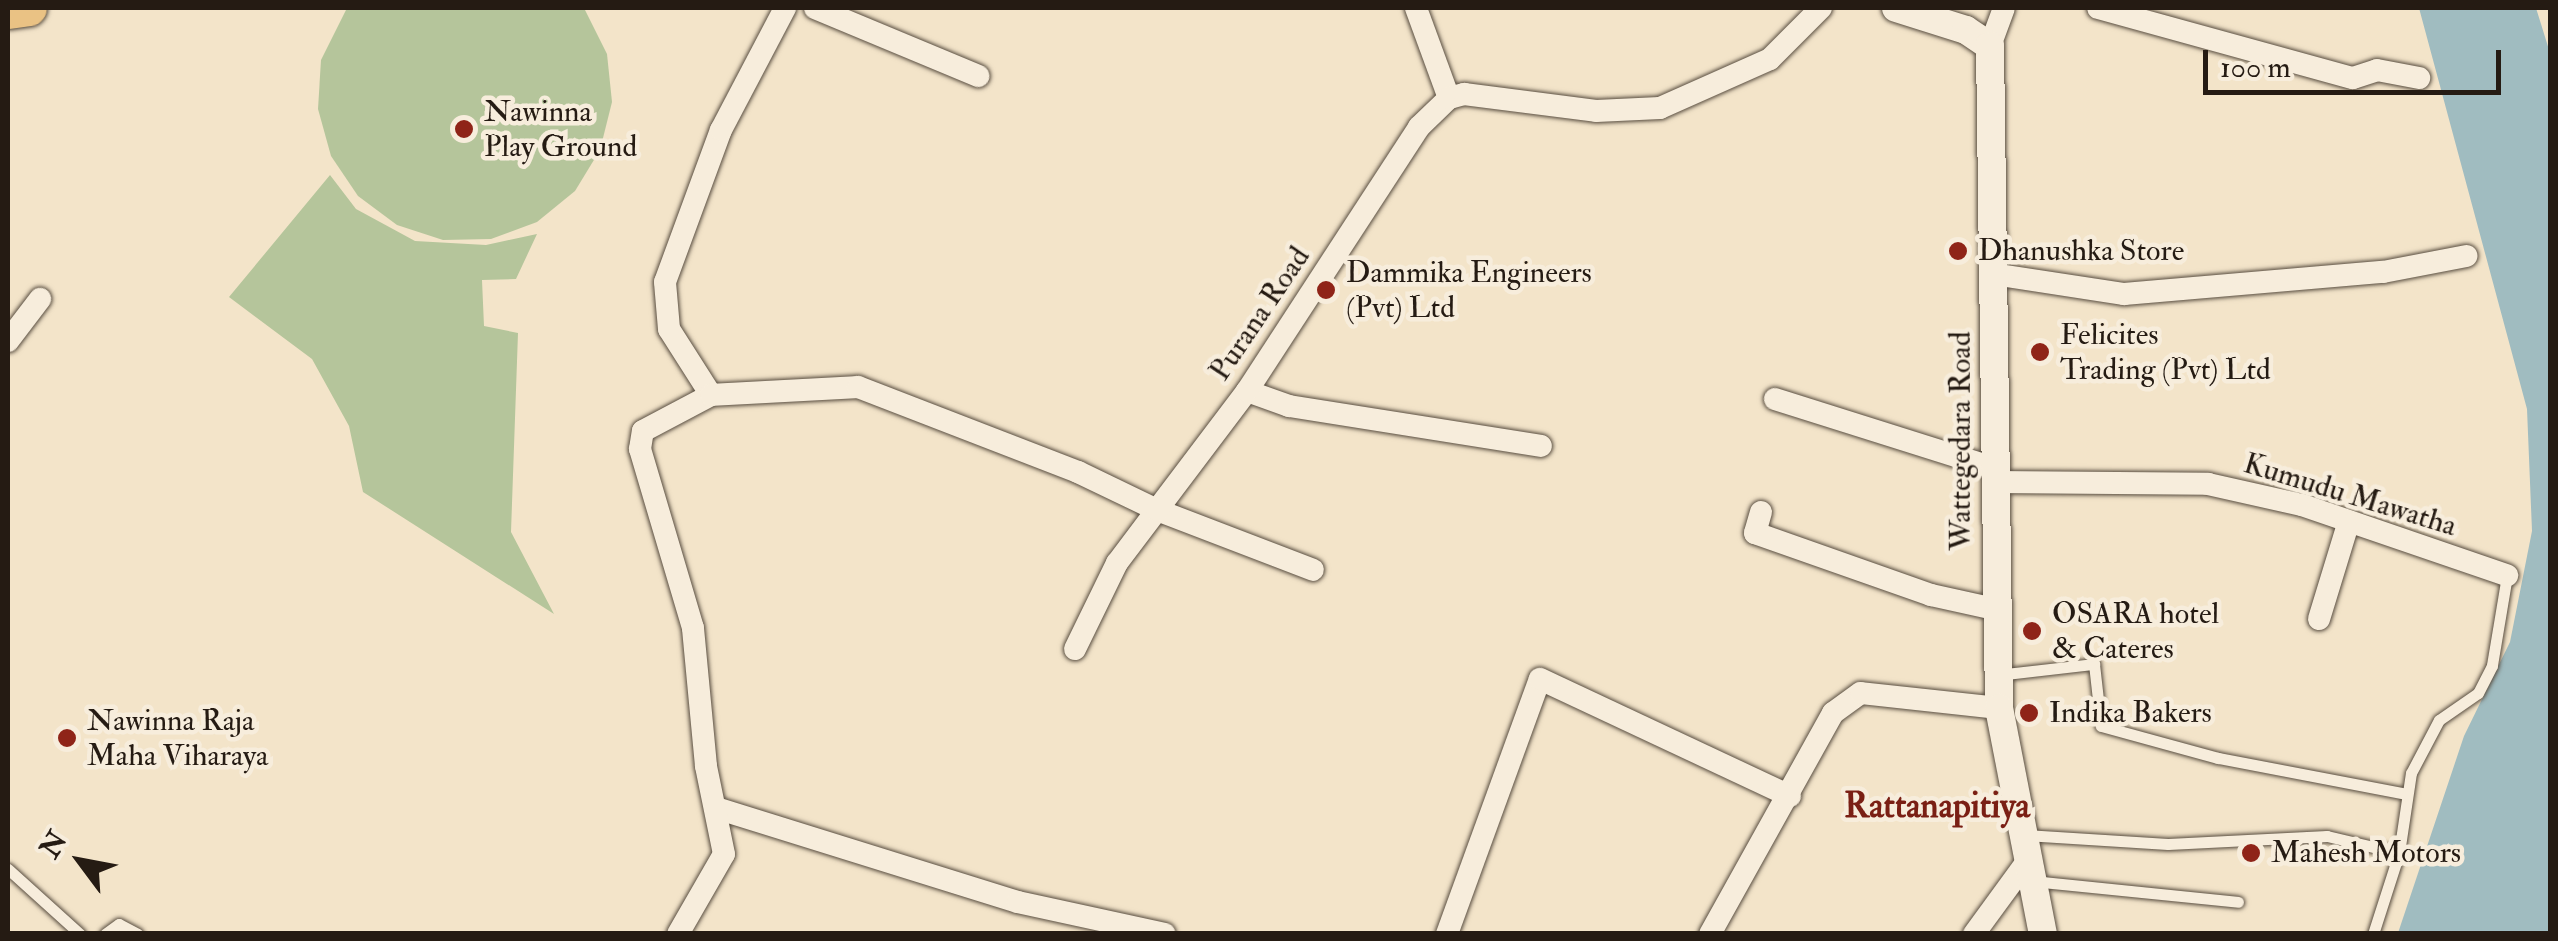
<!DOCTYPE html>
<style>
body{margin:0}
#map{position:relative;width:2558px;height:941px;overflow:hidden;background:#f3e4c9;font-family:"IM FELL Double Pica",serif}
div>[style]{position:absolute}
.green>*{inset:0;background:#b5c59b}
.water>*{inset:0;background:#a0bcc0}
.roads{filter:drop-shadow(0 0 2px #584d40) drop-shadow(0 0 2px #584d40)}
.service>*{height:11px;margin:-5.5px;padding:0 5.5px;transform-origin:5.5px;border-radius:5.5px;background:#f7eddc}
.minor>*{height:22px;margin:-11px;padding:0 11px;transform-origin:11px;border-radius:11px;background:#f7eddc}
.tertiary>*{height:28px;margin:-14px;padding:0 14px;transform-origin:14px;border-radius:14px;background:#f7eddc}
.trunk>*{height:35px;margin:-17.5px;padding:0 17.5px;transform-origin:17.5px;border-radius:17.5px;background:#eac284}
.dots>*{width:28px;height:28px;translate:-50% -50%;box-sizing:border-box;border:5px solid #f7eddc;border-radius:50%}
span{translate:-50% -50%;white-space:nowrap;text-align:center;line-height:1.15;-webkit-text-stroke:9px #f7eddc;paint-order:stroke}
.poi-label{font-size:30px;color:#251b13}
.left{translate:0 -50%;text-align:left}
.street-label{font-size:30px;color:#251b13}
.quarter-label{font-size:35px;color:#7a1f14;font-weight:700}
.frame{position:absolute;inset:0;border:10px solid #251b13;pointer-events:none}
.north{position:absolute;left:30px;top:811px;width:100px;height:100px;-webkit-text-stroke:8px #f7eddc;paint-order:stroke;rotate:302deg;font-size:28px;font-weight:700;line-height:40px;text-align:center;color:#251b13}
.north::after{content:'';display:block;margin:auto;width:35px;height:45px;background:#251b13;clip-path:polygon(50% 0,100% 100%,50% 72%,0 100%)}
.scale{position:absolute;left:2203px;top:50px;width:298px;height:45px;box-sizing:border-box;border:5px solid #251b13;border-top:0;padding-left:12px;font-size:30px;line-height:35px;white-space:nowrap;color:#251b13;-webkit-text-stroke:8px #f7eddc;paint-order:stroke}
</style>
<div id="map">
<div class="green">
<div style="clip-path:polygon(347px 8px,584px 8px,607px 54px,612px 102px,600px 150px,575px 191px,537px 222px,491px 239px,443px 240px,397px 225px,358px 196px,331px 156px,318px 109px,321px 60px)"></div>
<div style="clip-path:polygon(330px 175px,356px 209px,415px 241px,486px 245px,537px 234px,516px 279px,482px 280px,484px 326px,518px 333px,511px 532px,554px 614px,363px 492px,349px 426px,312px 359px,229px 297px)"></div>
</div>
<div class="water">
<div style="clip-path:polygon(2419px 8px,2536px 8px,2550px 53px,2550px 933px,2398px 933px,2464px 736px,2510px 642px,2532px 531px,2527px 409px)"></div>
</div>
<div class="roads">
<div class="service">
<div style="left:1997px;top:675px;width:98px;rotate:-6.5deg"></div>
<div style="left:2094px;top:664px;width:62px;rotate:83.6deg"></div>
<div style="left:2101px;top:726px;width:121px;rotate:15.3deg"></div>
<div style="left:2218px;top:758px;width:192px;rotate:10.8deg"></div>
<div style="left:2025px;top:835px;width:143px;rotate:3.6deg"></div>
<div style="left:2168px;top:844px;width:159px;rotate:-2.9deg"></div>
<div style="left:2327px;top:836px;width:74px;rotate:13.3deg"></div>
<div style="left:8px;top:869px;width:97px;rotate:42.1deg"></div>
<div style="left:2033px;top:881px;width:206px;rotate:5.8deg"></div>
<div style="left:105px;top:934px;width:17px;rotate:-36deg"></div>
<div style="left:119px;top:924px;width:21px;rotate:28deg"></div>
<div style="left:2373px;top:934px;width:85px;rotate:-72.2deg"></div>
<div style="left:2399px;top:853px;width:81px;rotate:-81.5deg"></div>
<div style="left:2411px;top:773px;width:60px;rotate:-62.2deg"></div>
<div style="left:2439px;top:720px;width:47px;rotate:-34.7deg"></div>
<div style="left:2478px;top:693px;width:31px;rotate:-63deg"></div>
<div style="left:2492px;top:665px;width:91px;rotate:-80.5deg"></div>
</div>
<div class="minor">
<div style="left:815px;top:8px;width:177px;rotate:22.6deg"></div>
<div style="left:1416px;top:8px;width:96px;rotate:69.9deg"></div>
<div style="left:2098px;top:8px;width:264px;rotate:15.4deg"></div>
<div style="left:2353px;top:78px;width:25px;rotate:-18deg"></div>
<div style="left:2377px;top:70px;width:43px;rotate:10.8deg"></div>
<div style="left:1990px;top:46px;width:40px;rotate:-69.8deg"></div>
<div style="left:1993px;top:274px;width:133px;rotate:8.7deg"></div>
<div style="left:2124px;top:294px;width:260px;rotate:-4.9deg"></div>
<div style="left:2383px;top:272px;width:85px;rotate:-10.9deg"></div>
<div style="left:8px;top:341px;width:53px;rotate:-52.7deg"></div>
<div style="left:1247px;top:391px;width:45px;rotate:19.7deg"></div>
<div style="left:1289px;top:406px;width:255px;rotate:9deg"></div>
<div style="left:711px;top:395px;width:78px;rotate:-122.5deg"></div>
<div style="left:669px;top:329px;width:47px;rotate:-94.9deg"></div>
<div style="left:665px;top:282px;width:162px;rotate:-69.8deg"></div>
<div style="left:721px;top:130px;width:138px;rotate:-62.3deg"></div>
<div style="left:1775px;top:399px;width:230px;rotate:17.5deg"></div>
<div style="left:1994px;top:482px;width:214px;rotate:0.5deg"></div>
<div style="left:2208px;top:484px;width:96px;rotate:12.6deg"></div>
<div style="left:2302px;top:505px;width:217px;rotate:18.9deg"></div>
<div style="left:1761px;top:512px;width:22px;rotate:106deg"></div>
<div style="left:1755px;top:533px;width:187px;rotate:19.4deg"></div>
<div style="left:1931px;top:595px;width:65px;rotate:12.5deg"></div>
<div style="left:2319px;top:619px;width:102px;rotate:-73deg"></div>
<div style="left:1075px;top:649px;width:96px;rotate:-64deg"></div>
<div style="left:1117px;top:563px;width:66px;rotate:-53deg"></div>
<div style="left:1157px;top:510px;width:167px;rotate:21deg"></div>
<div style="left:716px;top:808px;width:316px;rotate:17.3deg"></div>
<div style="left:1018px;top:902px;width:150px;rotate:12.3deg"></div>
<div style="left:678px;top:934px;width:92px;rotate:-60.1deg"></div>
<div style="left:724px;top:854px;width:90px;rotate:-101.6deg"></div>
<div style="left:706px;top:766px;width:139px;rotate:-95.4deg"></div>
<div style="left:693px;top:628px;width:187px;rotate:-106.5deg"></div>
<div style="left:640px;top:449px;width:18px;rotate:-81deg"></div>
<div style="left:643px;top:431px;width:77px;rotate:-27.9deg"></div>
<div style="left:711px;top:395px;width:147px;rotate:-3.1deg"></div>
<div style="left:858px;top:387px;width:236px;rotate:21.1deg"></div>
<div style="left:1078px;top:472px;width:88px;rotate:25.7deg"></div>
<div style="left:1157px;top:510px;width:149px;rotate:-52.9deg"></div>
<div style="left:1247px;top:391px;width:315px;rotate:-56.9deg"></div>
<div style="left:1419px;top:127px;width:42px;rotate:-44deg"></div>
<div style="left:1449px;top:98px;width:16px;rotate:-15deg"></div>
<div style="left:1464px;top:94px;width:133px;rotate:7.3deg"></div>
<div style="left:1596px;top:111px;width:64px;rotate:-2.7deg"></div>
<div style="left:1660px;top:108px;width:120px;rotate:-24deg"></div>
<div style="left:1770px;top:59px;width:72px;rotate:-45deg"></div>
<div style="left:1447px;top:934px;width:271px;rotate:-70deg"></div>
<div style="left:1540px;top:679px;width:276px;rotate:25.1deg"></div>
<div style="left:1710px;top:934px;width:253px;rotate:-60.9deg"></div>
<div style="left:1833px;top:713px;width:34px;rotate:-36deg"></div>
<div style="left:1861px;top:693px;width:139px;rotate:6.2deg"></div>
<div style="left:1974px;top:934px;width:88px;rotate:-53.8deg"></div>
</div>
<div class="tertiary">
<div style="left:1896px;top:8px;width:73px;rotate:17.4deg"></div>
<div style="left:1966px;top:30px;width:29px;rotate:34deg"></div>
<div style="left:1990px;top:46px;width:662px;rotate:89.22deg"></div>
<div style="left:1999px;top:708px;width:230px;rotate:79deg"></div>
</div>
<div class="trunk">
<div style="left:8px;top:11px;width:21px;rotate:-8deg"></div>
</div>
</div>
<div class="dots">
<div style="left:464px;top:129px;background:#8f2418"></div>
<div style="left:1958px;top:251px;background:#8f2418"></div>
<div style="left:1326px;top:290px;background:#8f2418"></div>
<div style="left:2040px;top:352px;background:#8f2418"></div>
<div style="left:2032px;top:631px;background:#8f2418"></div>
<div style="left:2029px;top:713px;background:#8f2418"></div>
<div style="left:67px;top:738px;background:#8f2418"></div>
<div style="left:2251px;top:853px;background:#8f2418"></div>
</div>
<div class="poi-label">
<span class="left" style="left:484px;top:129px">Nawinna<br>Play Ground</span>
<span class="left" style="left:1978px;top:251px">Dhanushka Store</span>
<span class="left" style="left:1346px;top:290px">Dammika Engineers<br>(Pvt) Ltd</span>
<span class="left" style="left:2060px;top:352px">Felicites<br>Trading (Pvt) Ltd</span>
<span class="left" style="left:2052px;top:631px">OSARA hotel<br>&amp; Cateres</span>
<span class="left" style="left:2049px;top:713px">Indika Bakers</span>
<span class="left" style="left:87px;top:738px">Nawinna Raja<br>Maha Viharaya</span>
<span class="left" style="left:2271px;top:853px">Mahesh Motors</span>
</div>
<div class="street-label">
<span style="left:1260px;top:314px;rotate:-56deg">Purana Road</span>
<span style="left:1961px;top:441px;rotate:-90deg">Wattegedara Road</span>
<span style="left:2350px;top:495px;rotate:17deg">Kumudu Mawatha</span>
</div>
<div class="quarter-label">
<span style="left:1937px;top:806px">Rattanapitiya</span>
</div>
<div class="frame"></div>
<div class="north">N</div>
<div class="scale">100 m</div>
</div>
